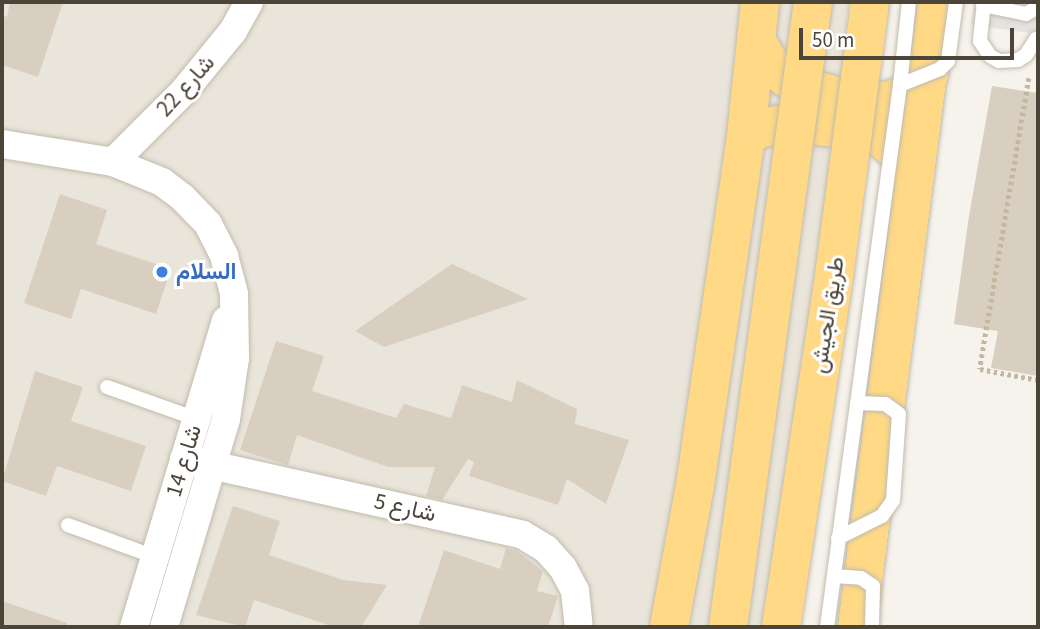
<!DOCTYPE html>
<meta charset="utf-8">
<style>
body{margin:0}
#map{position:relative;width:1040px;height:629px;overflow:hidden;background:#f6f3ec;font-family:"Source Sans 3",Vazirmatn,sans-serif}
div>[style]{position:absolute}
.residential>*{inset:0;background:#eae5da}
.parking>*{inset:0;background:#e5e3e0}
.building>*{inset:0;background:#d8cfc1}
.path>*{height:4.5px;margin-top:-2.25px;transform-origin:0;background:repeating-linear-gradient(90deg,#c4b79f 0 3.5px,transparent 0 7px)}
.roads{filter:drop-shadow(0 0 2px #c2bbae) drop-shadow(0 0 2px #c2bbae)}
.service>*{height:14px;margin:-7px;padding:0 7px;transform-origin:7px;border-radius:7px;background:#fff}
.minor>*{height:28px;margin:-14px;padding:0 14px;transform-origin:14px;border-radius:14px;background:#fff}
.trunk>*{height:38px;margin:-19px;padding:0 19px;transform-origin:19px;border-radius:19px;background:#ffd985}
.bridges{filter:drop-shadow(0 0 2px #c2bbae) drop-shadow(0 0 2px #c2bbae)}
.service-bridge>*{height:14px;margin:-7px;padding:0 7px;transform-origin:7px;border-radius:7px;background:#fff}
.trunk-bridge>*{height:38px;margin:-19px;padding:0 19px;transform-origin:19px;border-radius:19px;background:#ffd985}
.dots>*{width:19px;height:19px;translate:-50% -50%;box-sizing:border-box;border:4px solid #fff;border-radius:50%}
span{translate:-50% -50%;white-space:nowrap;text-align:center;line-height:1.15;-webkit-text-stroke:6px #fff;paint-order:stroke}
.street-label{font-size:23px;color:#4b4439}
.shop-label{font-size:23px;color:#366cbe;font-weight:700}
.left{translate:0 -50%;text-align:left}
.frame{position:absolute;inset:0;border:4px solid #4b4439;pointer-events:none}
.scale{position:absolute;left:799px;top:28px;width:215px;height:32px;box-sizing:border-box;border:4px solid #4b4439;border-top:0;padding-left:9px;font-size:21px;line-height:24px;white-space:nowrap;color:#4b4439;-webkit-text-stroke:5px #fff;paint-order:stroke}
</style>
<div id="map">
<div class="residential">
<div style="clip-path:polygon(2px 2px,849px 2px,814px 313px,773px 627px,2px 627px)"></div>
</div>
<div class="parking">
<div style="clip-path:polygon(974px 2px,1038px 2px,1038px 34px,971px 25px)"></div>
</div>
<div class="building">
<div style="clip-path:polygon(10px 2px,63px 2px,38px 77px,2px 65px,2px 15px,7px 17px)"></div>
<div style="clip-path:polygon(992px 86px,1038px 93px,1038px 376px,991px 368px,998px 331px,954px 324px,969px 216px)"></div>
<div style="clip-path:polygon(60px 194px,107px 210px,96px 244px,171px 269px,156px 314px,81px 289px,71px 319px,24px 303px)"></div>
<div style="clip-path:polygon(452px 264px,528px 299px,384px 347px,355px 331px)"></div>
<div style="clip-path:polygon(276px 341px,324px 356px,312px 391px,396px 418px,404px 404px,451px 418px,462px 385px,512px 402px,517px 380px,577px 409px,575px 424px,629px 440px,606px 504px,567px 479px,558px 505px,469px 476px,474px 462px,468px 459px,442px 500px,426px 496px,435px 467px,388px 467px,297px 435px,288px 465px,240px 450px)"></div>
<div style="clip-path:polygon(35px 371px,83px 387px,71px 421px,146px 446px,131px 491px,57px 466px,46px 496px,2px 481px)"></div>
<div style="clip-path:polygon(233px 506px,280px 521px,269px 555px,343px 580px,387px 585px,361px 627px,328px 625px,254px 600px,245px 627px,196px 615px)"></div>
<div style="clip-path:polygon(506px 548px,517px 551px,543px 571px,537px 591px,558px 596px,548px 627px,418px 627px,444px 550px,500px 569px)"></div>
<div style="clip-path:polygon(2px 601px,67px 623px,66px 627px,2px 627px)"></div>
</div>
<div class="path">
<div style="left:1029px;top:78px;width:295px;rotate:99.6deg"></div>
<div style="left:980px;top:369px;width:59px;rotate:10.7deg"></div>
</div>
<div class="roads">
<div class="service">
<div style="left:984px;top:2px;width:39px;rotate:96deg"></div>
<div style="left:980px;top:41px;width:18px;rotate:56deg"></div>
<div style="left:990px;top:56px;width:10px;rotate:29deg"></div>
<div style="left:999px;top:61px;width:19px;rotate:-3deg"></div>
<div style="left:1018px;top:60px;width:9px;rotate:-32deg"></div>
<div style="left:1026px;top:55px;width:19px;rotate:-58deg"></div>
<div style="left:983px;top:5px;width:44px;rotate:11.8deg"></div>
<div style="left:1026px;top:14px;width:14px;rotate:-30deg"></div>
<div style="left:107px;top:387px;width:96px;rotate:19.6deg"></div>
<div style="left:68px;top:525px;width:93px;rotate:20.2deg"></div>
</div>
<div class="minor">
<div style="left:2px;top:144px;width:112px;rotate:9.2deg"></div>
<div style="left:113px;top:162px;width:53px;rotate:22.2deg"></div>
<div style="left:162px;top:182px;width:26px;rotate:37deg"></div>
<div style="left:183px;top:198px;width:36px;rotate:46deg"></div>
<div style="left:208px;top:224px;width:36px;rotate:63deg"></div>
<div style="left:224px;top:256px;width:39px;rotate:75deg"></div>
<div style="left:234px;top:294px;width:64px;rotate:89.1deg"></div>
<div style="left:235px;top:358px;width:62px;rotate:98.4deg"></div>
<div style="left:226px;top:419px;width:217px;rotate:106.6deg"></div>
<div style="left:113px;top:162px;width:100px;rotate:-45deg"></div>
<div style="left:184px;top:91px;width:77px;rotate:-50.8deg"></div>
<div style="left:233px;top:31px;width:33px;rotate:-61deg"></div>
<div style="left:184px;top:459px;width:347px;rotate:12.6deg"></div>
<div style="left:523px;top:535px;width:27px;rotate:31deg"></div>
<div style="left:546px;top:549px;width:25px;rotate:48deg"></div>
<div style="left:563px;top:568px;width:26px;rotate:62deg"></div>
<div style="left:575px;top:591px;width:36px;rotate:84deg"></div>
<div style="left:134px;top:627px;width:320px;rotate:-73.3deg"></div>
</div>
<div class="trunk">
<div style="left:756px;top:40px;width:24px;rotate:60deg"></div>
<div style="left:768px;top:61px;width:25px;rotate:43deg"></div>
<div style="left:786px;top:78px;width:24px;rotate:24deg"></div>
<div style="left:808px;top:88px;width:52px;rotate:15.6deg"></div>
<div style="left:858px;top:102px;width:34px;rotate:-3deg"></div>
<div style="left:892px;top:100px;width:23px;rotate:-25deg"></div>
<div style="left:913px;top:90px;width:23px;rotate:-45deg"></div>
<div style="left:746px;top:136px;width:18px;rotate:-27deg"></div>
<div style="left:762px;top:128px;width:26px;rotate:-11deg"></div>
<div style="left:788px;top:123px;width:77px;rotate:5.9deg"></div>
<div style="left:865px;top:131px;width:14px;rotate:21deg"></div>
<div style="left:878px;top:136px;width:28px;rotate:39deg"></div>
<div style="left:900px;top:154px;width:28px;rotate:63deg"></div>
<div style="left:669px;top:627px;width:143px;rotate:-79.6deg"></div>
<div style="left:695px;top:486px;width:354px;rotate:-81.7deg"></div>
<div style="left:746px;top:136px;width:135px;rotate:-84deg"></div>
<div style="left:857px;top:627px;width:630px;rotate:-82.71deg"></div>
</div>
</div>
<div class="bridges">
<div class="service-bridge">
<div style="left:900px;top:85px;width:43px;rotate:-21.8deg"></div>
<div style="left:940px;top:69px;width:11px;rotate:-45deg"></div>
<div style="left:948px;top:61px;width:60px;rotate:-82.3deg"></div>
<div style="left:838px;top:538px;width:49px;rotate:-26.6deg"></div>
<div style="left:882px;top:516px;width:19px;rotate:-55deg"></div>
<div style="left:893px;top:500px;width:86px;rotate:-86deg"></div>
<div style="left:899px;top:414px;width:17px;rotate:-144deg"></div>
<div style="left:885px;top:404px;width:28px;rotate:-178deg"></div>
<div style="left:834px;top:576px;width:27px;rotate:4deg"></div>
<div style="left:861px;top:578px;width:14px;rotate:34deg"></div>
<div style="left:873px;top:586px;width:41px;rotate:91.4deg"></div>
<div style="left:827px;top:627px;width:547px;rotate:-82.33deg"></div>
<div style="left:900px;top:85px;width:83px;rotate:-83.8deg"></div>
</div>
<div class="trunk-bridge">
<div style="left:728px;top:627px;width:631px;rotate:-82.26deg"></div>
<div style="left:781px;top:627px;width:355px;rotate:-81.4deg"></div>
<div style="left:834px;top:276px;width:276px;rotate:-82.5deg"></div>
</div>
</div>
<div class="dots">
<div style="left:162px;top:272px;background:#3f7fe0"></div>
</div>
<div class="street-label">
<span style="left:186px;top:86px;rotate:-48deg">شارع 22</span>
<span style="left:828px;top:315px;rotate:-81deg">طريق الجيش</span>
<span style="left:184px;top:461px;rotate:-73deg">شارع 14</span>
<span style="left:405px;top:508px;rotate:13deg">شارع 5</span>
</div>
<div class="shop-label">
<span class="left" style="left:176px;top:272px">السلام</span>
</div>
<div class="frame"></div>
<div class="scale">50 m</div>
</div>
